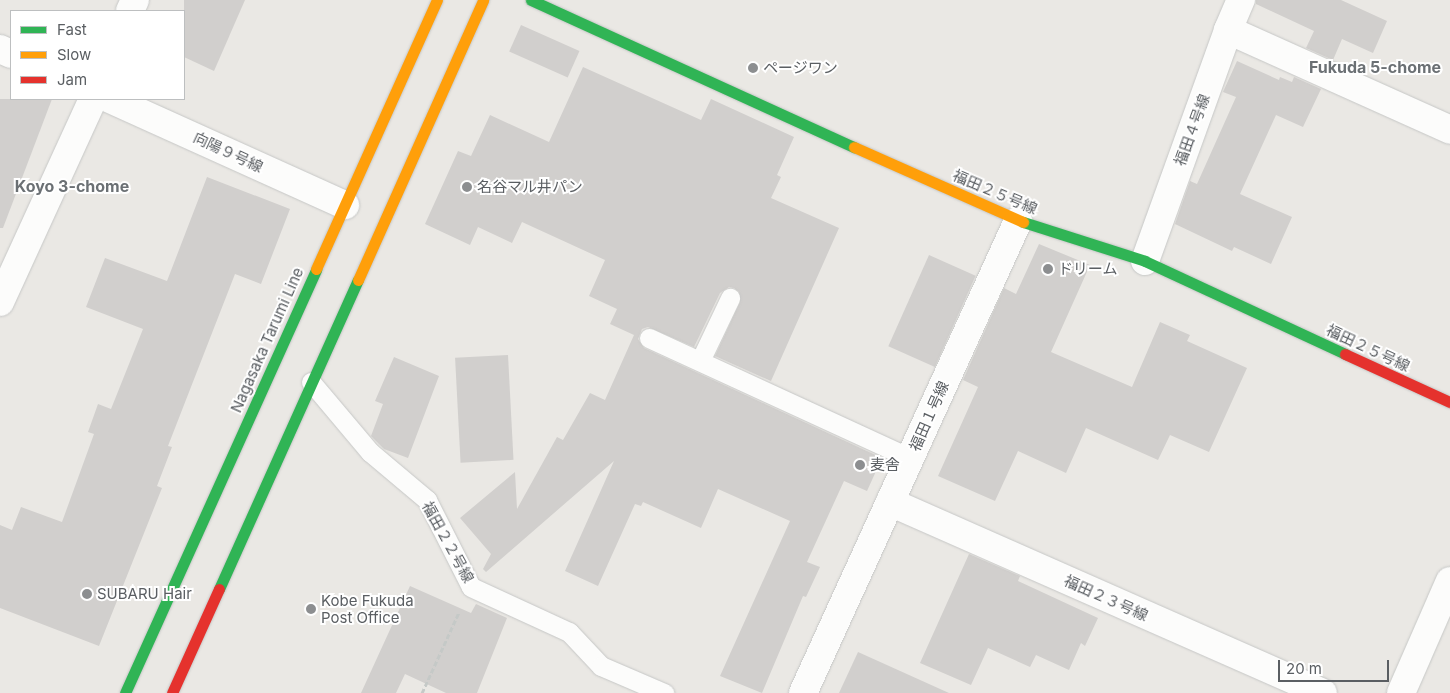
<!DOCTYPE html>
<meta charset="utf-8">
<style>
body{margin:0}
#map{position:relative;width:1450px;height:693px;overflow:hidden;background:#eae8e4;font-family:Inter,"Noto Sans JP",sans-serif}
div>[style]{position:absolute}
.building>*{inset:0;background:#d1cfcd;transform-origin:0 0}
.path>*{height:3px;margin-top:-1.5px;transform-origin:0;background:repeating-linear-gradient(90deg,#c5c9c7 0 5px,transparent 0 7.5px)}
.roads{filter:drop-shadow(0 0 1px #c6c7c6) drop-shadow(0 0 1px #c6c7c6)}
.lane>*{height:19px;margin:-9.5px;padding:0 9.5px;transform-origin:9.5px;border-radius:9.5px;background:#fcfcfb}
.street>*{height:28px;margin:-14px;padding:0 14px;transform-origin:14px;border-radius:14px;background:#fcfcfb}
.fast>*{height:11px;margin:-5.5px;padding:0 5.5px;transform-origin:5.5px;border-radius:5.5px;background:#30b455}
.slow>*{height:11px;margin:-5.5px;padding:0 5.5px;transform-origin:5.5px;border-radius:5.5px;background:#ff9f0a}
.jam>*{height:11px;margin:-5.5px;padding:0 5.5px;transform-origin:5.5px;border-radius:5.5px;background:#e5322d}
.dots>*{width:14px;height:14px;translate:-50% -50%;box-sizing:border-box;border:2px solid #fff;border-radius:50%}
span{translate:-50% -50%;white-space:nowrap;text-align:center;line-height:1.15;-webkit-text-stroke:4px #fff;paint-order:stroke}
.poi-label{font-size:15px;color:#5a5e62}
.left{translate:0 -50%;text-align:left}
.street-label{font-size:15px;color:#5a5e62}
.neighbourhood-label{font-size:16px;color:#6b7074;font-weight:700}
.legend{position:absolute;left:10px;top:10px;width:175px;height:90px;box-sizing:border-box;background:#fff;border:1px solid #bdbfc0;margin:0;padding:6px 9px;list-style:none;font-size:15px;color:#5a5e62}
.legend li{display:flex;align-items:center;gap:10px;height:25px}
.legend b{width:25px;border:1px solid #bdbfc0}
.scale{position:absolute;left:1278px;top:660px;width:111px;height:22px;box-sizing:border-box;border:2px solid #5a5e62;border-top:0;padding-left:6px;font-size:15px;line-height:18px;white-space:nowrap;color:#5a5e62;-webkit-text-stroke:4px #fff;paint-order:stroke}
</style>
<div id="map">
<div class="building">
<div style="clip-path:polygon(184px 0,245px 0,214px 71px,184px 57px)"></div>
<div style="clip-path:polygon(1256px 0,1341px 0,1387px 21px,1373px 53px,1342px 39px,1333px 60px,1306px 48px,1314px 31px,1256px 4px)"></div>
<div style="left:521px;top:25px;width:64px;height:29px;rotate:24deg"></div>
<div style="clip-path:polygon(1237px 61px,1279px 80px,1280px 77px,1292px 82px,1294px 77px,1321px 89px,1303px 127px,1276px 115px,1240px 194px,1292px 217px,1271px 264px,1234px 247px,1232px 251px,1175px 224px,1190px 181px,1197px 184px,1236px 97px,1223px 92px)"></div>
<div style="clip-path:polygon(583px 67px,701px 120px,711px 99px,794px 137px,777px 175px,781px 177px,771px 198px,839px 228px,771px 381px,715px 356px,740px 302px,739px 292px,734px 288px,729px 287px,720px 293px,694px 347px,648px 327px,642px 329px,638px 339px,644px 348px,882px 458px,867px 491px,844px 481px,807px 562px,820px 567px,806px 597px,803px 596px,762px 693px,720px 676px,790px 521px,718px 489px,701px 528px,643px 502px,641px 506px,635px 504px,598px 586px,565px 571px,614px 461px,486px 572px,483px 569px,491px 554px,460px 518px,515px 472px,517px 509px,557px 437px,563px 440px,590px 393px,605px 400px,634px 335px,610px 324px,617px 309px,589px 296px,605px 260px,522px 222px,512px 243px,478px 227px,470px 245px,425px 224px,458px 151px,471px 156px,490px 115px,549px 142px)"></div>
<div style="clip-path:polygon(0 99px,52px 99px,3px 228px,0 228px)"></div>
<div style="clip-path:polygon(207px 177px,290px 209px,261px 284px,235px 274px,168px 446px,172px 447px,157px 486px,162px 488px,99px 646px,0 608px,0 525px,12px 530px,21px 507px,62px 522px,94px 434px,88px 432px,98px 404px,111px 409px,143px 329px,86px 307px,105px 258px,167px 281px)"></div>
<div style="clip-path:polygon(1039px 244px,1090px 265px,1051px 352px,1132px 387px,1160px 322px,1190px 335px,1187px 341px,1247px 368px,1209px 452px,1170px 435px,1158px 460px,1086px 428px,1066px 473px,1018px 451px,995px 501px,938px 476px,978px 387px,963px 380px,1004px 288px,1016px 294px)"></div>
<div style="left:929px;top:255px;width:51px;height:100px;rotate:24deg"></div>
<div style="left:508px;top:355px;width:105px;height:53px;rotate:87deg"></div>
<div style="clip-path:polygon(394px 357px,439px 376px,408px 458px,384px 449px,371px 436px,383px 404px,375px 401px)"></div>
<div style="clip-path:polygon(969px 554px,1020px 576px,1018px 581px,1098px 618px,1085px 646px,1081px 643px,1069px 670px,1036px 655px,1030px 667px,988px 648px,971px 685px,920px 663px)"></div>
<div style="clip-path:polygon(410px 586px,471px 613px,476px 604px,507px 618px,477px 693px,446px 693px,405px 674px,396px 693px,361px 693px)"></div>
<div style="clip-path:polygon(858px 652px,949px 693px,839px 693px)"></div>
</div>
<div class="path">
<div style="left:422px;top:693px;width:89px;rotate:-65.4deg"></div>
</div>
<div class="roads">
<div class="lane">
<div style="left:649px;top:338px;width:287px;rotate:24.7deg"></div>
<div style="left:700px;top:361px;width:70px;rotate:-64.5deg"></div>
<div style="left:311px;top:382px;width:92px;rotate:49.9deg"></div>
<div style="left:370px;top:452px;width:75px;rotate:40.1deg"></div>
<div style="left:427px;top:500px;width:97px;rotate:63.2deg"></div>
<div style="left:471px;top:587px;width:108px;rotate:24.7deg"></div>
<div style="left:569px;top:632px;width:47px;rotate:46.7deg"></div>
<div style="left:601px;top:666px;width:69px;rotate:23.2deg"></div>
</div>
<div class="street">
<div style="left:130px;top:11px;width:12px;rotate:-66deg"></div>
<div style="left:1228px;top:30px;width:243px;rotate:24.2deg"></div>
<div style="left:0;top:49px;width:12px;rotate:24deg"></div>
<div style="left:110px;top:99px;width:258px;rotate:24.3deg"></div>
<div style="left:1145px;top:261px;width:245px;rotate:-70.2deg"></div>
<div style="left:1228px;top:30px;width:33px;rotate:-67deg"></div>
<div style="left:0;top:302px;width:223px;rotate:-65.4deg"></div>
<div style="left:890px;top:502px;width:473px;rotate:23.8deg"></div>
<div style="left:803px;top:693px;width:519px;rotate:-65.51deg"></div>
<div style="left:1401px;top:693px;width:122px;rotate:-66.4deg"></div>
</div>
<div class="fast">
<div style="left:531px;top:0;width:355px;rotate:24.5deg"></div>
<div style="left:1023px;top:222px;width:128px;rotate:17.7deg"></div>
<div style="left:1145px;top:261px;width:221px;rotate:24.9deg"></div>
<div style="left:219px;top:589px;width:339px;rotate:-65.8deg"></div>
<div style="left:125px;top:693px;width:465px;rotate:-65.7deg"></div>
</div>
<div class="slow">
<div style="left:854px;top:147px;width:185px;rotate:23.9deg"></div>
<div style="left:316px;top:269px;width:295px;rotate:-65.8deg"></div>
<div style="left:358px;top:280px;width:307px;rotate:-65.9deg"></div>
</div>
<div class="jam">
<div style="left:1345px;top:354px;width:115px;rotate:24.6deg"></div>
<div style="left:172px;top:693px;width:114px;rotate:-65.7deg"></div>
</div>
</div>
<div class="dots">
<div style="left:753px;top:68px;background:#8c8e90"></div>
<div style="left:467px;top:187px;background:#8c8e90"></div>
<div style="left:1048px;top:269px;background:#8c8e90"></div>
<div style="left:860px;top:465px;background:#8c8e90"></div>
<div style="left:87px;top:594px;background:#8c8e90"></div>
<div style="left:311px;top:609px;background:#8c8e90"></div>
</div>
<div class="poi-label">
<span class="left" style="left:763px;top:68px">ページワン</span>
<span class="left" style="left:477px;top:187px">名谷マル井パン</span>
<span class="left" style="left:1058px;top:269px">ドリーム</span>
<span class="left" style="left:870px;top:465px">麦舎</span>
<span class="left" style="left:97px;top:594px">SUBARU Hair</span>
<span class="left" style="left:321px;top:609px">Kobe Fukuda<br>Post Office</span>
</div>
<div class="street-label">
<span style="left:1192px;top:130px;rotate:-70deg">福田４号線</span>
<span style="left:228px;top:152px;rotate:25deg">向陽９号線</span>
<span style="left:995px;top:192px;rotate:23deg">福田２５号線</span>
<span style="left:267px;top:340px;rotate:-66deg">Nagasaka Tarumi Line</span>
<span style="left:1368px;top:348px;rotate:25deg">福田２５号線</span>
<span style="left:929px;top:416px;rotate:-66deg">福田１号線</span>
<span style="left:448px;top:542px;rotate:61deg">福田２２号線</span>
<span style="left:1106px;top:598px;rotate:24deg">福田２３号線</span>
</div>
<div class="neighbourhood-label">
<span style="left:1375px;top:67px">Fukuda 5-chome</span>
<span style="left:72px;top:186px">Koyo 3-chome</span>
</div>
<ul class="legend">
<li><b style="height:6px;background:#30b455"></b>Fast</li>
<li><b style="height:6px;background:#ff9f0a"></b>Slow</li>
<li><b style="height:6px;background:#e5322d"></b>Jam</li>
</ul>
<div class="scale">20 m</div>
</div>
